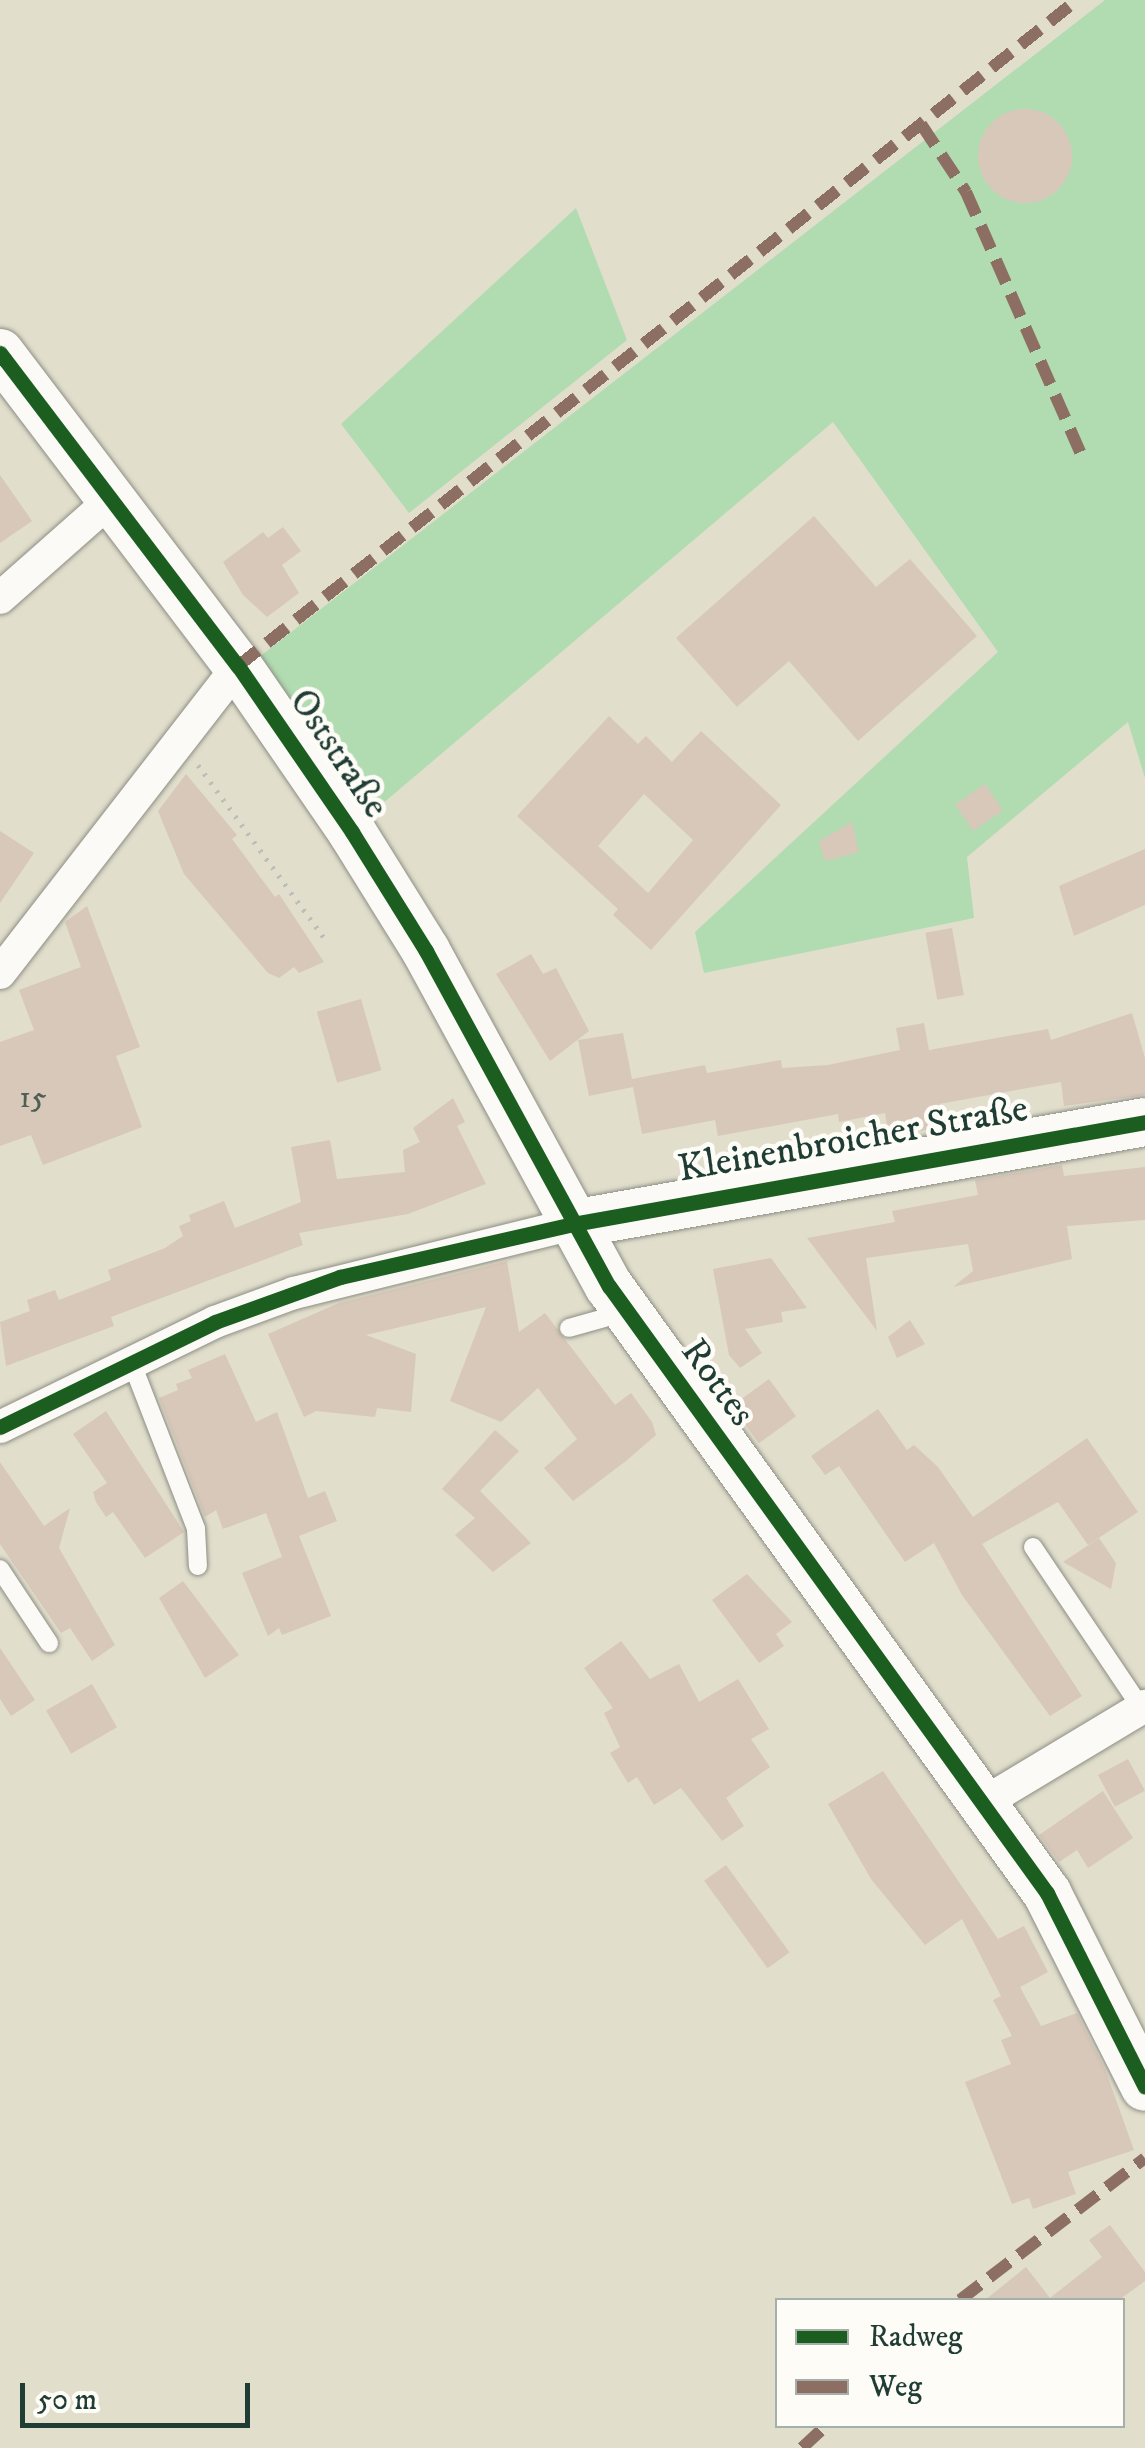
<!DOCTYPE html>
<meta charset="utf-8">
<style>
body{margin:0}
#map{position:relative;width:1145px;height:2448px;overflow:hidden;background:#e2decc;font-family:"IM FELL DW Pica",serif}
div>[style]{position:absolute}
.green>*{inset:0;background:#b1dbb0}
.building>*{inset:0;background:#d8c8ba;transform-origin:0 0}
.round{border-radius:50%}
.path>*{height:5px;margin-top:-2.5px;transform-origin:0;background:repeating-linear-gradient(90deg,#bcbeb9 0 2.5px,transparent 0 10.5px)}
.roads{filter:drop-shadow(0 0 2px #8c8f84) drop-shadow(0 0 2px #8c8f84)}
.lane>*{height:18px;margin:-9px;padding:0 9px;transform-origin:9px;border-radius:9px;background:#fbfaf7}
.street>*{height:32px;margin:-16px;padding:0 16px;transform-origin:16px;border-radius:16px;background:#fbfaf7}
.secondary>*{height:48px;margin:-24px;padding:0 24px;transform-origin:24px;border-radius:24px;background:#fbfaf7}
.quiet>*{height:12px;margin-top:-6px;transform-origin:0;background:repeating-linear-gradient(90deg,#8d6e63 0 25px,transparent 0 37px)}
.cycleway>*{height:15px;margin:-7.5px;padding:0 7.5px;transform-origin:7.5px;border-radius:7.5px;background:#1b5e20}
span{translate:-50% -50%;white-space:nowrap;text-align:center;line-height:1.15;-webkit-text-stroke:9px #fdfcf7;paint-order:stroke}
.number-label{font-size:32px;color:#4e6056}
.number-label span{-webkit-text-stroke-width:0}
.street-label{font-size:38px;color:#1f3d34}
.legend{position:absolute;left:775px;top:2298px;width:350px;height:130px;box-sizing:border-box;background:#fdfcf7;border:2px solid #a4b0a9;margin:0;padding:12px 18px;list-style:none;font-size:30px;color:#1f3d34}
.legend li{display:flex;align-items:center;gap:20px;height:50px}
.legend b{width:50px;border:2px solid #a4b0a9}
.scale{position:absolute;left:20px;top:2383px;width:230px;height:45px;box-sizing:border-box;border:5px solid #1f3d34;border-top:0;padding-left:12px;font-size:30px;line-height:35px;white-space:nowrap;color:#1f3d34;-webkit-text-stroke:8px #fdfcf7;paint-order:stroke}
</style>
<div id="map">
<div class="green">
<div style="clip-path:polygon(1105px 0,1145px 0,1145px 778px,1128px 722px,967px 857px,974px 918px,704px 973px,695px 932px,998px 652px,833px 422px,362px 821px,249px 665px)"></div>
<div style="clip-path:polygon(576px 208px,627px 340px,409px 513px,341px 424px)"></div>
</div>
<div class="building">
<div class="round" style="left:978px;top:109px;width:94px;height:94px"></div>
<div style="clip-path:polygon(0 475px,32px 521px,0 543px)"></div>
<div style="clip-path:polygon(814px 516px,876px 587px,910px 559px,977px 636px,858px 741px,789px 661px,737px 707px,676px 638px)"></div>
<div style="clip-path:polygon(283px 527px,301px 551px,282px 565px,299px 593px,267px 617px,243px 595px,223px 562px,263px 532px,268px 538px)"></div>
<div style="clip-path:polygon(evenodd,609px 716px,638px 744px,646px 736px,672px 762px,701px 731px,781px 805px,651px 950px,613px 915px,618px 909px,517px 816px,609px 716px,644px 794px,693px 840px,648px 893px,598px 846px,644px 794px)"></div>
<div style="clip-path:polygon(186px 774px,237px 835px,232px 839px,275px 897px,279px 894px,324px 962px,299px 973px,294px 967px,279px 978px,268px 973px,184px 874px,158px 811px)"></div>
<div style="left:985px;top:784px;width:32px;height:36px;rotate:56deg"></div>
<div style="clip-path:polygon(852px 822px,859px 852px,825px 861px,819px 841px)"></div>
<div style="clip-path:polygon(0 831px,34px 853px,0 903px)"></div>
<div style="clip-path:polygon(1145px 849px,1145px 905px,1074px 936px,1059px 886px)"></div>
<div style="clip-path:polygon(87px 906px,140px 1047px,116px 1056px,142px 1127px,43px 1165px,31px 1135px,0 1146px,0 1042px,34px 1030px,19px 990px,81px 967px,65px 922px)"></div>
<div style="left:952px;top:928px;width:68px;height:27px;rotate:80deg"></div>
<div style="clip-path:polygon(531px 954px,543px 974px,556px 968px,589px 1031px,550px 1061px,496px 974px)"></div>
<div style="left:361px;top:999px;width:74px;height:46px;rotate:74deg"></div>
<div style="clip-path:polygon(1132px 1013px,1145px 1058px,1145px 1095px,1064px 1106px,1061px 1082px,939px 1104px,944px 1127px,889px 1136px,885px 1113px,839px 1122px,838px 1114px,718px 1136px,715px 1120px,642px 1134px,633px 1087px,589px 1096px,578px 1040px,623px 1033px,632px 1079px,705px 1065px,707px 1073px,781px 1060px,782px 1068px,828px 1065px,900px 1050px,896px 1028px,924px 1023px,929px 1050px,1048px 1029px,1051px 1040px)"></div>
<div style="clip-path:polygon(453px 1098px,465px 1122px,457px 1126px,486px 1184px,408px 1214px,299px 1233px,303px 1245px,111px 1317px,114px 1326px,6px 1366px,0 1322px,30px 1311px,27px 1300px,55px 1290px,59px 1300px,111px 1280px,108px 1270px,165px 1248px,183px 1236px,179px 1226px,191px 1221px,189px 1215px,224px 1201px,235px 1228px,301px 1202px,291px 1147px,330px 1140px,337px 1179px,405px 1172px,403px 1150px,420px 1142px,413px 1128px)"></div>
<div style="clip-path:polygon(1062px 1165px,1064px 1176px,1145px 1167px,1145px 1220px,1067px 1226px,1072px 1259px,953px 1287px,973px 1271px,968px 1244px,866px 1258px,877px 1331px,807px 1238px,895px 1222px,892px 1211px,978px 1195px,975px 1180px)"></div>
<div style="clip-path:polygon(771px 1258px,807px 1308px,781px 1312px,783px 1322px,745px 1329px,762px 1353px,740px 1368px,729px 1355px,713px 1269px)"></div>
<div style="clip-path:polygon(507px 1261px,519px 1332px,545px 1313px,615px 1405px,631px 1393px,652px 1422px,656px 1435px,626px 1461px,573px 1501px,544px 1468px,577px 1439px,538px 1388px,501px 1422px,450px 1401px,486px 1307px,366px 1335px,416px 1354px,411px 1412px,377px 1408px,375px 1417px,316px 1411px,304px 1417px,268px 1334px,339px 1303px)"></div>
<div style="clip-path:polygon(910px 1320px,925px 1344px,897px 1358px,888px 1337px)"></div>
<div style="clip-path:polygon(225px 1354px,256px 1422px,277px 1412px,308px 1498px,325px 1491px,337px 1521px,299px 1536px,331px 1616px,282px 1635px,279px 1628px,268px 1636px,242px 1573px,282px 1557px,266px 1513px,223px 1529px,216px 1510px,205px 1517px,159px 1398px,178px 1390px,176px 1384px,192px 1378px,188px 1370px)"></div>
<div style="left:769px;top:1379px;width:46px;height:46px;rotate:54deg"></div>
<div style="clip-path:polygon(878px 1409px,907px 1450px,914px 1445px,938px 1467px,973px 1517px,1087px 1438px,1138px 1512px,1088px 1545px,1058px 1502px,982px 1544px,1082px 1696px,1050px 1716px,962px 1595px,934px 1543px,905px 1562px,839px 1466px,825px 1475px,811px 1456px)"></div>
<div style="clip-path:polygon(106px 1411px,184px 1532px,145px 1558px,113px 1512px,106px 1517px,96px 1502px,93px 1492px,107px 1483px,73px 1434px)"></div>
<div style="clip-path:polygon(495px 1430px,519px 1451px,480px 1491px,531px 1543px,493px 1572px,455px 1535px,475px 1518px,442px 1489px)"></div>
<div style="clip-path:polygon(0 1462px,44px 1526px,70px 1508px,59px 1548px,115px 1645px,92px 1661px,70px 1628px,61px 1633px,0 1544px)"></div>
<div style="clip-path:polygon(1099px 1538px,1116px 1563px,1111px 1589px,1063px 1562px)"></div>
<div style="clip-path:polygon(747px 1574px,792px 1622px,776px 1634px,784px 1646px,759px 1663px,712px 1600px)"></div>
<div style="clip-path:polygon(183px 1581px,239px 1655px,205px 1678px,159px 1598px)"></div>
<div style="clip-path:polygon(621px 1641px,650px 1679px,679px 1664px,699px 1702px,738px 1679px,769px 1729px,751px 1739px,770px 1767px,726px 1798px,744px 1826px,722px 1841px,681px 1788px,654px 1805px,637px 1777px,628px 1783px,610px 1753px,620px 1747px,604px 1713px,613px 1708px,584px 1668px)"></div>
<div style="clip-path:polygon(0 1648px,35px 1700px,11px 1716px,0 1699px)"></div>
<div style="left:92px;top:1684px;width:50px;height:53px;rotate:60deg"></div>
<div style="left:1128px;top:1759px;width:36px;height:34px;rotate:62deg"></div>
<div style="clip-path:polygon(883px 1771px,998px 1939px,1024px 1926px,1048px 1972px,1020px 1987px,1041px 2026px,1077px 2013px,1105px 2069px,1134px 2150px,1068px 2172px,1076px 2194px,1033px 2209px,1029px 2198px,1012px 2204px,965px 2082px,1011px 2064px,1001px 2040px,1012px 2036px,993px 2000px,1001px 1996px,962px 1919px,925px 1945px,871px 1879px,828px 1804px)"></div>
<div style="clip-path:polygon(1103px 1791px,1133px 1838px,1088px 1868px,1077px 1850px,1059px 1862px,1039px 1835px)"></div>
<div style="left:726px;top:1865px;width:108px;height:27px;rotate:54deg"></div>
<div style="clip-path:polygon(1110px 2225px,1145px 2272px,1145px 2281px,1119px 2300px,985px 2300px,1026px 2267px,1050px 2298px,1102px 2257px,1089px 2240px)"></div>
</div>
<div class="path">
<div style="left:198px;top:765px;width:220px;rotate:53.9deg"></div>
</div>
<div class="roads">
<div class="lane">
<div style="left:569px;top:1328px;width:59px;rotate:-15.7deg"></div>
<div style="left:131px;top:1361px;width:180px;rotate:68.8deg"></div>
<div style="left:196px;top:1529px;width:37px;rotate:87deg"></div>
<div style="left:1033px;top:1547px;width:194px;rotate:56.1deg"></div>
<div style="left:0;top:1569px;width:89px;rotate:56.5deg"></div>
</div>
<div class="street">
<div style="left:0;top:598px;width:152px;rotate:-41.5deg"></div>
<div style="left:0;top:973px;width:388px;rotate:-52.2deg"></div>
<div style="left:0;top:1427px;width:239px;rotate:-26deg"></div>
<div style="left:215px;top:1322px;width:84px;rotate:-20.2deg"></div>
<div style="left:294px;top:1293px;width:287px;rotate:-13.9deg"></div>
<div style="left:985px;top:1802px;width:187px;rotate:-31deg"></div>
</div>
<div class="secondary">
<div style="left:0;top:353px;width:393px;rotate:52.8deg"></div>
<div style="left:238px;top:666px;width:201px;rotate:55.5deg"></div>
<div style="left:352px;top:832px;width:140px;rotate:58.1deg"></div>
<div style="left:426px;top:951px;width:382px;rotate:61.4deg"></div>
<div style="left:609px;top:1286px;width:749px;rotate:54.19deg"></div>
<div style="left:1047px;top:1893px;width:217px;rotate:63.2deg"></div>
<div style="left:573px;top:1224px;width:581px;rotate:-10.11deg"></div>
</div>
</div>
<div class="quiet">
<div style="left:921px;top:124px;width:82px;rotate:56.5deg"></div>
<div style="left:966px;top:192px;width:286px;rotate:66.3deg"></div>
<div style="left:238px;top:666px;width:1071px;rotate:-38.44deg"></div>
<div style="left:960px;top:2300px;width:233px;rotate:-37.5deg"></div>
<div style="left:802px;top:2448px;width:33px;rotate:-43deg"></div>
</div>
<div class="cycleway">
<div style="left:0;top:353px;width:393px;rotate:52.8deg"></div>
<div style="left:238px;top:666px;width:201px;rotate:55.5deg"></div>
<div style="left:352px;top:832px;width:140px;rotate:58.1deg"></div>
<div style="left:426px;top:951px;width:382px;rotate:61.4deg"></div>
<div style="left:609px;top:1286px;width:749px;rotate:54.19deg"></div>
<div style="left:1047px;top:1893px;width:217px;rotate:63.2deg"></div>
<div style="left:0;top:1427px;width:239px;rotate:-26deg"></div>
<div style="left:215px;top:1322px;width:133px;rotate:-19.8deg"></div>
<div style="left:340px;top:1277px;width:239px;rotate:-12.8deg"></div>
<div style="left:573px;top:1224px;width:581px;rotate:-10.11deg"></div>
</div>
<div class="number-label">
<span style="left:33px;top:1098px">15</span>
</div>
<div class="street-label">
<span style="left:338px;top:754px;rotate:56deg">Oststraße</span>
<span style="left:853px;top:1140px;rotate:-10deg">Kleinenbroicher Straße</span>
<span style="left:717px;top:1383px;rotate:54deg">Rottes</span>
</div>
<ul class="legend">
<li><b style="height:12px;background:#1b5e20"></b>Radweg</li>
<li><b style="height:12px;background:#8d6e63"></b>Weg</li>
</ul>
<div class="scale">50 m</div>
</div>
